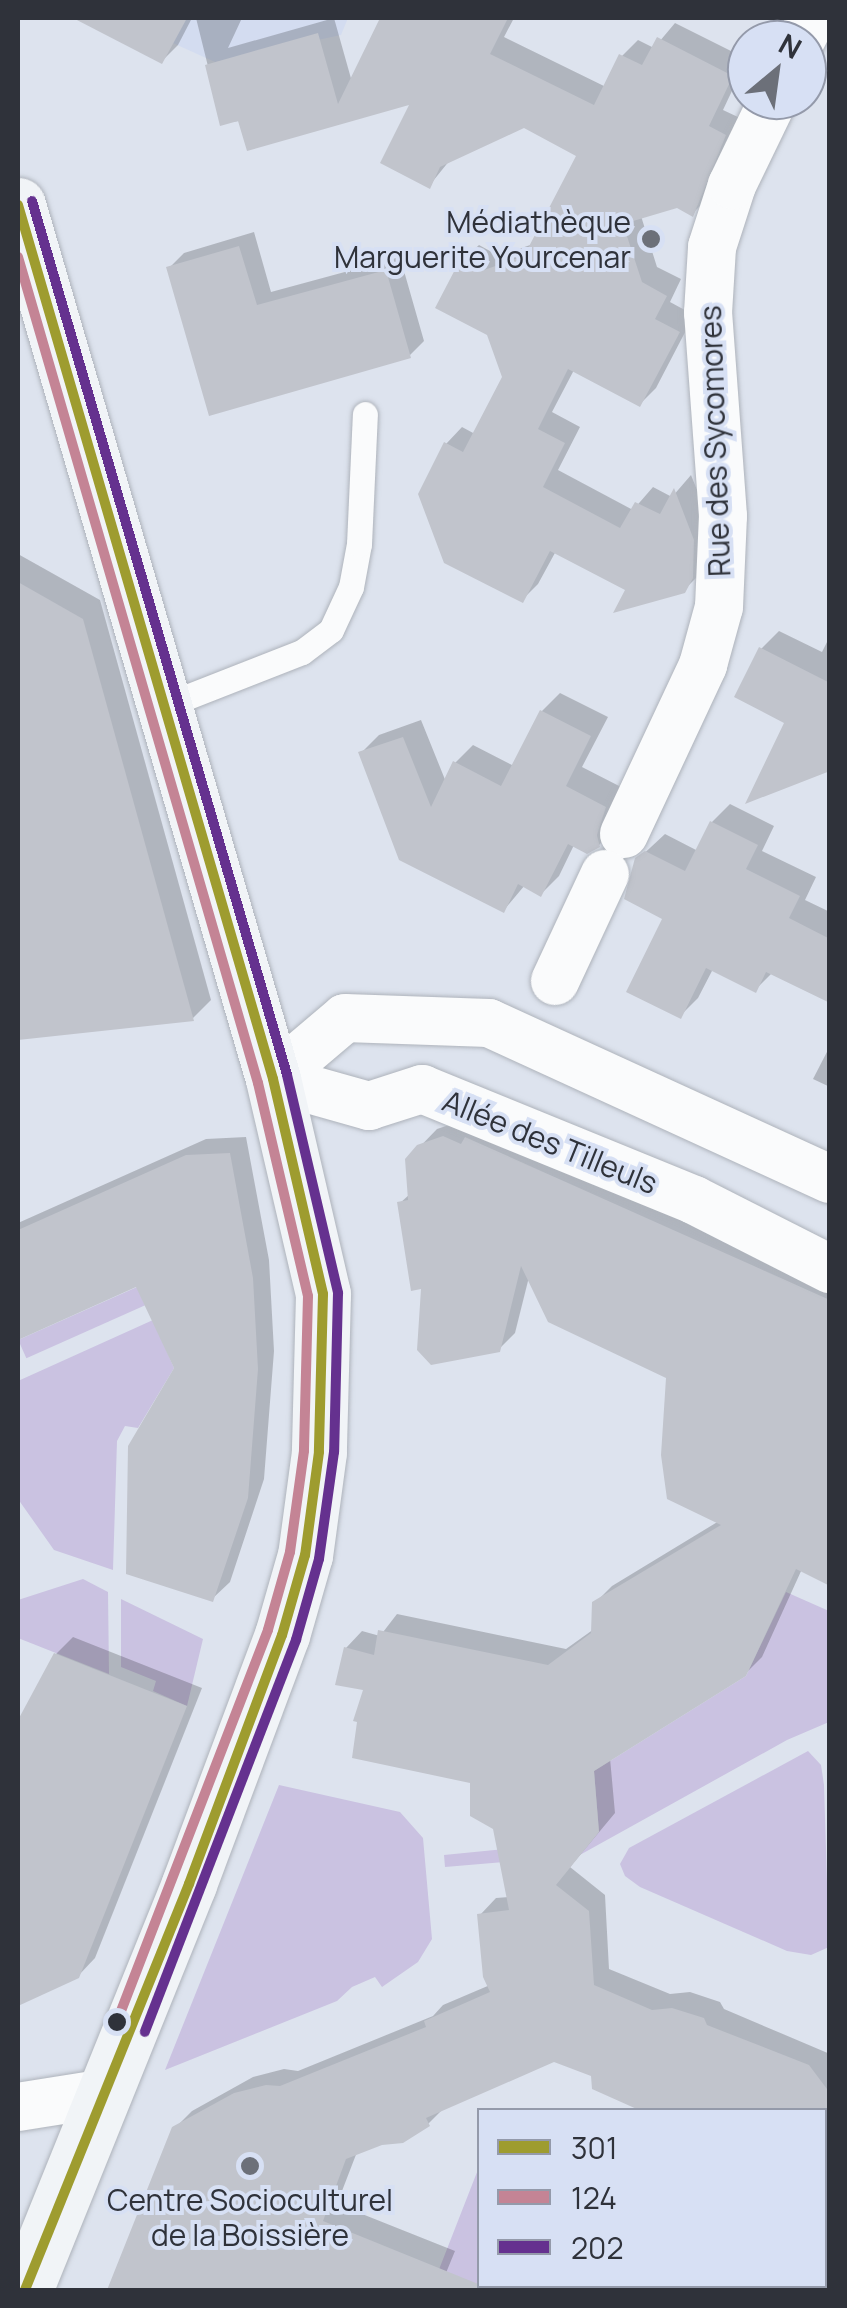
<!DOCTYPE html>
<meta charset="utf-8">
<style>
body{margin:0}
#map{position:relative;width:847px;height:2308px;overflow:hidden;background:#dde3ee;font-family:Manrope,sans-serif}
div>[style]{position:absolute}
.built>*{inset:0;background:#d3dcf0}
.green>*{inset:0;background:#cac2e1;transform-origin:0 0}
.shadow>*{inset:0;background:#0003}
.building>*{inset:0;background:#c1c4cc}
.roads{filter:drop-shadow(0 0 2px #aeb3bb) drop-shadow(0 0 2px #aeb3bb)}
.lane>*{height:25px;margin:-12.5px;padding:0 12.5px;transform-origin:12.5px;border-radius:12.5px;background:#fafbfc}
.street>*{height:48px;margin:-24px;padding:0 24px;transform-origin:24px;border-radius:24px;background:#fafbfc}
.secondary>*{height:55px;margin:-27.5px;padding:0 27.5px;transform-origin:27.5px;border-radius:27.5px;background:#f1f4f7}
.bus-1>*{height:10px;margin:-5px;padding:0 5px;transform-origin:5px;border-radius:5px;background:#9e9c2f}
.bus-2>*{height:10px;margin:-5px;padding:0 5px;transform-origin:5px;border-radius:5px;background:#c48495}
.bus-3>*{height:10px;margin:-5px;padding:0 5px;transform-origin:5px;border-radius:5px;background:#65318f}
.dots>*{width:28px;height:28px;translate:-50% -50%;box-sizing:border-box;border:5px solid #d7e0f4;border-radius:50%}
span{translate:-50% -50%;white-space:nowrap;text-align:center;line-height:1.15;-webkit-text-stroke:8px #d7e0f4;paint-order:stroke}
.poi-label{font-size:30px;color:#2f323a}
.right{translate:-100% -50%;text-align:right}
.street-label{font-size:30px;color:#2f323a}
.frame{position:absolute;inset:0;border:20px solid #2f323a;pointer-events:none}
.legend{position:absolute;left:477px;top:2108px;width:350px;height:180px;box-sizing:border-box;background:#d7e0f4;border:2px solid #949aaa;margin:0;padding:12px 18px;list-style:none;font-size:30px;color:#2f323a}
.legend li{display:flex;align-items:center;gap:20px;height:50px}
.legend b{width:50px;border:2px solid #949aaa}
.north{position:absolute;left:727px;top:20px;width:100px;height:100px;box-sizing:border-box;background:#d7e0f4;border:2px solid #949aaa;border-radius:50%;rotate:29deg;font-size:28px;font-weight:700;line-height:40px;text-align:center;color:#2f323a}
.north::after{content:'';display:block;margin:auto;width:35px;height:45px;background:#6c7079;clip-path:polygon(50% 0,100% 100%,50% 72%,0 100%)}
</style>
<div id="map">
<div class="built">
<div style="clip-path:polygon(117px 18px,348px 18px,341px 35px,215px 62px)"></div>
</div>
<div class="green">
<div style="left:137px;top:1287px;width:20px;height:130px;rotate:66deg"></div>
<div style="clip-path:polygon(153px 1320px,174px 1368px,138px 1428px,125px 1426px,117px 1441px,113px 1570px,54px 1550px,18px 1499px,18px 1381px)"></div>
<div style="clip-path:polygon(83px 1579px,108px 1592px,109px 1674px,18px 1638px,18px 1600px)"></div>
<div style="clip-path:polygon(786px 1592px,829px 1611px,829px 1722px,787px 1740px,578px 1856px,445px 1867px,444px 1855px,526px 1847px,584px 1850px,599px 1831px,594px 1771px,746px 1676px)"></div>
<div style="clip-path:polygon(121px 1599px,203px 1639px,187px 1706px,153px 1691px,156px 1681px,121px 1667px)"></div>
<div style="clip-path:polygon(808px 1751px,821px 1765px,824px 1785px,829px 1947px,811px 1955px,787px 1951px,640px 1887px,625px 1876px,620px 1864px,629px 1848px)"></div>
<div style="clip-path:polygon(279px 1785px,400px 1812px,423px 1838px,432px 1939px,418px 1962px,382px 1987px,375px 1977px,352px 1987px,337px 2001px,165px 2070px)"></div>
<div style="clip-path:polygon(479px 2167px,480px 2286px,646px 2286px,644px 2290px,431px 2290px)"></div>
</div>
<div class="shadow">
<div style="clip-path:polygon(118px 18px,192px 18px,178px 45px,162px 61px,110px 34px)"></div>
<div style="clip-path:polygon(196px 18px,242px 18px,228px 48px,334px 18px,352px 82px,383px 18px,514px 18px,504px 37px,606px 87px,622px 56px,638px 40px,654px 48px,675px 23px,747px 59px,723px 110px,740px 118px,708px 198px,692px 214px,677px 205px,641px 216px,657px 267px,681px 279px,670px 302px,694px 315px,656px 388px,640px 404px,574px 370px,552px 412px,580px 427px,558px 470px,633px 510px,653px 487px,672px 497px,691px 475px,710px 522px,700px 574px,683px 591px,629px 589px,556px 551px,538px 584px,522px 600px,446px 444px,462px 427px,475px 434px,505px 377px,462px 261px,479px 245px,499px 256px,533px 244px,579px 154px,524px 126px,450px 160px,429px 186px,414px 101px,222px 123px)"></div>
<div style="clip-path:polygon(254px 232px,271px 292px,400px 257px,424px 341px,409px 356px,210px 413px,169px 268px,184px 253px)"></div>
<div style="clip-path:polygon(18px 554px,100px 600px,211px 1000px,193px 1018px,18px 1037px)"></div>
<div style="clip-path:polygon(779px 631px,822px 652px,830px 636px,830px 773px,788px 722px,761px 649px)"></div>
<div style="clip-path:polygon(560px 693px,608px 717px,582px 767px,623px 788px,617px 826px,599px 845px,574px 845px,559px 876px,541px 894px,525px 885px,504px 910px,361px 753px,379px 735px,421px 720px,446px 782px,455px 763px,473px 745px,514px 766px,542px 711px)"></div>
<div style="clip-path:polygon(730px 804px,774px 826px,762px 851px,816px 877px,805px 900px,830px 912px,830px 1000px,773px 972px,755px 990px,713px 969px,698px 998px,680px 1016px,666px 918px,637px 860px,665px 834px,698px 851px,712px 822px)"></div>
<div style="clip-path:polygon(830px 1046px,830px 1087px,813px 1079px)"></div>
<div style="clip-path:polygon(461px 1121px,830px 1276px,830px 1583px,802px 1569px,762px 1657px,745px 1674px,610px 1758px,615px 1813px,570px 1867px,605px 1895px,609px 1969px,670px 1994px,690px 1992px,720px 2002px,724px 2009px,830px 2054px,830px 2264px,824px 2263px,824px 2110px,646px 2110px,595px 2087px,594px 2074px,554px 2059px,446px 2106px,428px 2124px,357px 2152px,337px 2204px,455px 2251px,439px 2290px,110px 2290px,175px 2128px,192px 2111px,253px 2077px,284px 2069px,298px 2071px,433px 2016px,443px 2005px,490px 1985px,480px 1915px,496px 1898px,509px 1897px,495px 1827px,473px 1781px,366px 1688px,346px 1648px,362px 1631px,380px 1636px,397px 1614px,566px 1649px,594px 1629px,595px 1603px,612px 1586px,719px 1521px,669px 1377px,529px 1277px,515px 1333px,498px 1350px,423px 1286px,400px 1203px,410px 1194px,407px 1160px,437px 1129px)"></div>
<div style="clip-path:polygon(246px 1137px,269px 1260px,274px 1351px,264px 1479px,230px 1582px,212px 1599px,177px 1368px,137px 1284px,18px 1337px,18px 1223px,206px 1139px)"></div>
<div style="clip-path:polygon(73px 1637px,202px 1688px,95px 1958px,78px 1976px,18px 2003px,18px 1726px,56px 1654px)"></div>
</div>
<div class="building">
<div style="clip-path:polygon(73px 18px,187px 18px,162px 64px)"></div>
<div style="clip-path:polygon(380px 18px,508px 18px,490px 54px,594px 105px,619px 54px,642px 65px,657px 37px,733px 76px,709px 126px,726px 135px,693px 217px,677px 208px,623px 224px,642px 282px,667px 296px,655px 319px,680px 332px,640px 407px,568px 369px,538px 429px,565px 443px,543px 487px,620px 528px,635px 502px,660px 514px,674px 488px,694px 540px,693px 578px,685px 593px,613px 613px,625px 590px,550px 551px,523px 603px,444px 563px,418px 494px,444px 442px,463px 452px,502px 377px,487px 335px,435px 308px,460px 260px,481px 271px,524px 256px,576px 156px,524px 128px,440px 167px,430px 189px,380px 163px,409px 105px,247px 151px,238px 121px,220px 126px,205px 65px,318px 33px,338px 104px)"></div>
<div style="clip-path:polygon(239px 246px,257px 305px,386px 270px,411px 358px,209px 416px,166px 267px)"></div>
<div style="clip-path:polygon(18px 582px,83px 619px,194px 1021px,18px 1040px)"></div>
<div style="clip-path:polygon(759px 647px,830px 683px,830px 771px,745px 804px,784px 723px,734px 697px)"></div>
<div style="clip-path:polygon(540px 710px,591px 736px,566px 786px,606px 807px,597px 835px,600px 847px,587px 854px,568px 844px,541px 897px,518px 884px,504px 913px,399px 860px,358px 752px,403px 737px,431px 807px,453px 761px,501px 786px)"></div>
<div style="clip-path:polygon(710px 821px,758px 845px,746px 869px,800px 896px,789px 918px,830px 939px,830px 1003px,766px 972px,756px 993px,706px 968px,681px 1019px,626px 992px,662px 919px,624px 899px,635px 858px,645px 851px,685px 871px)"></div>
<div style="clip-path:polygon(443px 1136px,461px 1144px,465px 1137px,830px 1300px,830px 1586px,796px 1569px,746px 1676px,594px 1771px,599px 1832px,556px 1885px,589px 1911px,594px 1985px,652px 2010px,672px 2008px,704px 2018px,707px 2025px,809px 2065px,830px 2093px,830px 2110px,639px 2110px,592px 2089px,591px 2076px,554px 2062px,426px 2118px,430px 2126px,403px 2143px,382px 2145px,346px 2159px,323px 2221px,493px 2290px,107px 2290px,172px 2127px,234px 2093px,266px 2085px,280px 2086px,426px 2027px,424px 2021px,490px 1992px,483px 1977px,477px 1914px,509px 1910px,493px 1829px,470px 1816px,470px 1783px,352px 1758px,357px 1722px,353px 1721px,363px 1690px,335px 1685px,344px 1647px,374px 1655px,378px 1630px,548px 1665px,591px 1633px,592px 1602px,721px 1525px,667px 1499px,661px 1455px,666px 1378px,548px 1322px,521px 1266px,500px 1352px,431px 1365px,417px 1350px,421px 1289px,411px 1291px,397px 1202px,408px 1200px,405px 1159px,417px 1145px)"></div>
<div style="clip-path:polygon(230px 1153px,253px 1278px,258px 1369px,248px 1498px,213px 1602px,126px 1574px,128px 1446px,174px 1368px,136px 1287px,18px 1340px,18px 1230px,186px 1155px)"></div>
<div style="clip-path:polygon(54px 1653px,187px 1706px,79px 1978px,18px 2006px,18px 1720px)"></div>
</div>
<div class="roads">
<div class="lane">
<div style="left:164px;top:706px;width:148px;rotate:-21.4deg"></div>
<div style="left:302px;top:652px;width:36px;rotate:-37deg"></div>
<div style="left:331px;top:630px;width:47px;rotate:-65.1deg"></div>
<div style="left:351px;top:587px;width:44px;rotate:-79.5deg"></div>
<div style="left:359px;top:544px;width:130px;rotate:-87.4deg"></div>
</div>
<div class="street">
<div style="left:801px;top:40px;width:25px;rotate:-63deg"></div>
<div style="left:624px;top:834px;width:187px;rotate:-64.9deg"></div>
<div style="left:703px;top:665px;width:60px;rotate:-74.6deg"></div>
<div style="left:719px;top:607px;width:91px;rotate:-87.5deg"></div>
<div style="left:723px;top:516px;width:204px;rotate:-94.2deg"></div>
<div style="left:708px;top:313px;width:66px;rotate:-86.5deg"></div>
<div style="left:712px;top:247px;width:65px;rotate:-72.1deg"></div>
<div style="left:732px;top:185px;width:94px;rotate:-64.2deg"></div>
<div style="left:555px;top:981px;width:118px;rotate:-65deg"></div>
<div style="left:273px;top:1079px;width:94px;rotate:-40.3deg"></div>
<div style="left:345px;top:1018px;width:144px;rotate:2deg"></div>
<div style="left:489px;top:1023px;width:375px;rotate:24.6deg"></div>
<div style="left:273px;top:1079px;width:100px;rotate:15.7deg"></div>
<div style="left:369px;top:1106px;width:56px;rotate:-17.8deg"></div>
<div style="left:422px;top:1089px;width:294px;rotate:22.2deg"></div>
<div style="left:694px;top:1200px;width:153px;rotate:26.9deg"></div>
<div style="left:18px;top:2107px;width:89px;rotate:-9deg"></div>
<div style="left:789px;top:2286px;width:6px;rotate:45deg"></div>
</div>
<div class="secondary">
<div style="left:18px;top:205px;width:910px;rotate:73.73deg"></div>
<div style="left:273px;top:1079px;width:221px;rotate:76.9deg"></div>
<div style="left:323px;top:1294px;width:158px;rotate:91.5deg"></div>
<div style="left:319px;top:1452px;width:104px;rotate:97.7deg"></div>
<div style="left:305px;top:1555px;width:83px;rotate:106deg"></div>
<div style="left:282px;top:1635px;width:266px;rotate:110.5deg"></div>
<div style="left:189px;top:1884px;width:438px;rotate:112deg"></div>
</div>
</div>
<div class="bus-1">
<div style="left:18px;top:205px;width:910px;rotate:73.73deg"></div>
<div style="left:273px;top:1079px;width:221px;rotate:76.9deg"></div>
<div style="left:323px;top:1294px;width:158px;rotate:91.5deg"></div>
<div style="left:319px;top:1452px;width:104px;rotate:97.7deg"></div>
<div style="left:305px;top:1555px;width:83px;rotate:106deg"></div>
<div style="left:282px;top:1635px;width:266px;rotate:110.5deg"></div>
<div style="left:189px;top:1884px;width:438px;rotate:112deg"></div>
</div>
<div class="bus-2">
<div style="left:18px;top:257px;width:860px;rotate:73.8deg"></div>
<div style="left:258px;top:1083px;width:219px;rotate:76.8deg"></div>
<div style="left:308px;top:1296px;width:155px;rotate:91.5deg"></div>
<div style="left:304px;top:1451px;width:102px;rotate:97.9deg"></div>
<div style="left:290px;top:1552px;width:81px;rotate:105.8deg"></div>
<div style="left:268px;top:1630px;width:420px;rotate:111.1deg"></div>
</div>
<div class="bus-3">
<div style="left:32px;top:201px;width:910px;rotate:73.73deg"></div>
<div style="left:287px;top:1075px;width:224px;rotate:76.8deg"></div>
<div style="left:338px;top:1293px;width:159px;rotate:91.4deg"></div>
<div style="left:334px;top:1452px;width:108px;rotate:98deg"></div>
<div style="left:319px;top:1559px;width:84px;rotate:105.9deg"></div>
<div style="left:296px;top:1640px;width:420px;rotate:111.1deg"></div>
</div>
<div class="dots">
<div style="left:651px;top:239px;background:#6c7079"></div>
<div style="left:117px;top:2022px;background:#2f323a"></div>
<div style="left:250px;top:2166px;background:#6c7079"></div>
</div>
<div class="poi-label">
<span class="right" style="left:631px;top:239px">Médiathèque<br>Marguerite Yourcenar</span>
<span style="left:250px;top:2217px">Centre Socioculturel<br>de la Boissière</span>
</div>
<div class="street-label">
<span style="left:715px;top:441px;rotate:-92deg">Rue des Sycomores</span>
<span style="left:550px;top:1142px;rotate:22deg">Allée des Tilleuls</span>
</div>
<div class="frame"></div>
<ul class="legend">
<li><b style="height:12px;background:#9e9c2f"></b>301</li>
<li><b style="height:12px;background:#c48495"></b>124</li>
<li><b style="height:12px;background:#65318f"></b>202</li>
</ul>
<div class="north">N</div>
</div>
